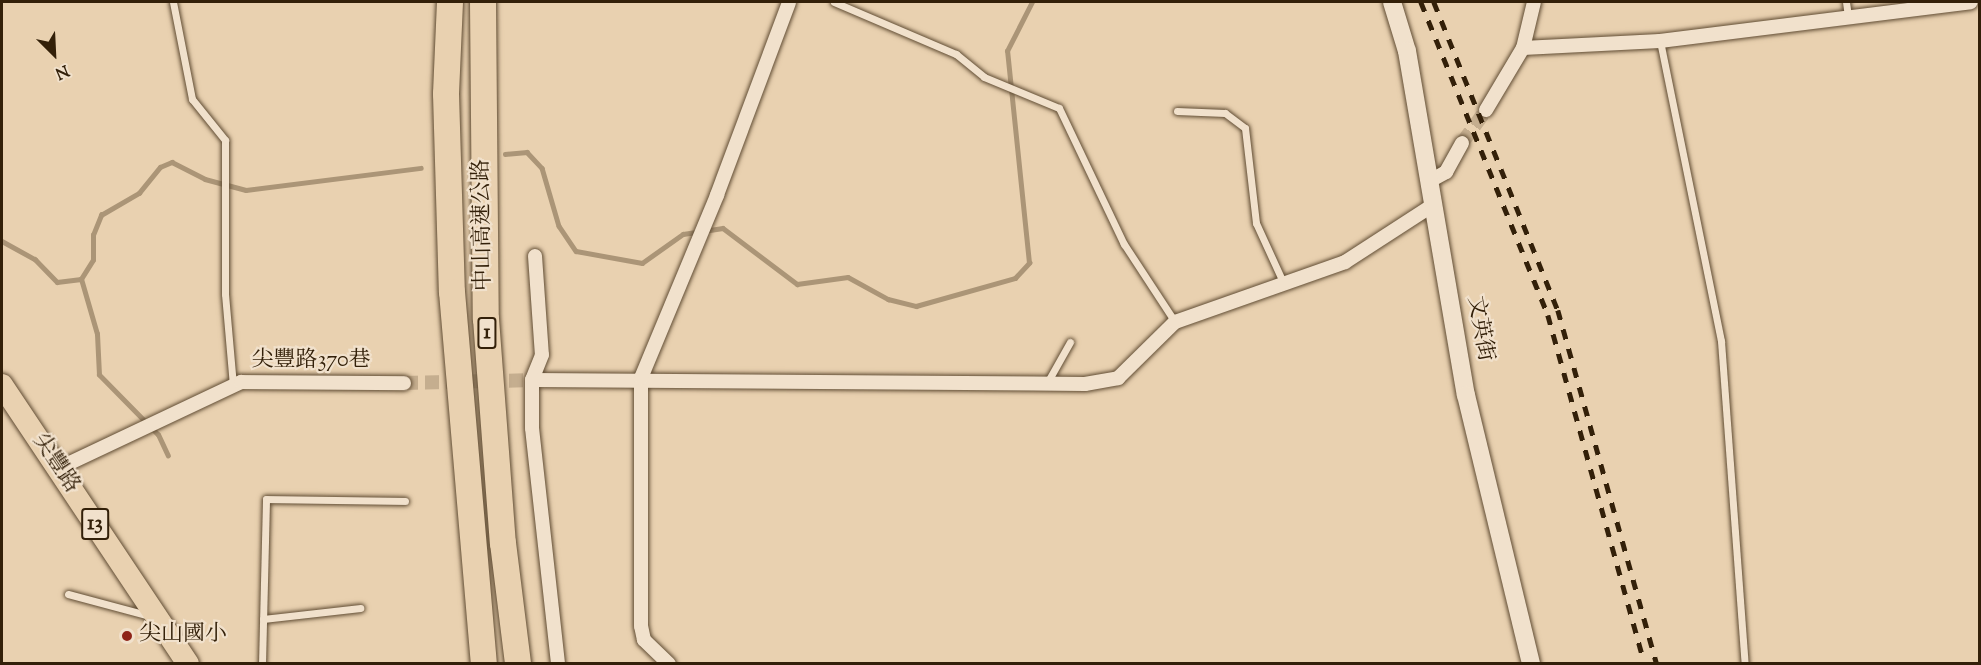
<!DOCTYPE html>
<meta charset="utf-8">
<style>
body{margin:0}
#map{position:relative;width:1981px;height:665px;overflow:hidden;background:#e9d1b0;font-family:"Sorts Mill Goudy","Noto Serif TC",serif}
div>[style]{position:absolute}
.stream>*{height:4.5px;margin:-2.25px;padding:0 2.25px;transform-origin:2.25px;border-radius:2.25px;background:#ab9577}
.minor-tunnel>*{height:14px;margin-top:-7px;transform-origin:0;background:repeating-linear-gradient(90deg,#c5ae8f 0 14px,transparent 0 21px)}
.roads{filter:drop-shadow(0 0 2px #604c33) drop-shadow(0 0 2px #604c33)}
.service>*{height:7px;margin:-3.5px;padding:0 3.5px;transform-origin:3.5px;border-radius:3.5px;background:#f1e1cc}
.minor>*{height:14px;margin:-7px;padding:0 7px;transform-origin:7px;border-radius:7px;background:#f1e1cc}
.tertiary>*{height:18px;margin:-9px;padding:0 9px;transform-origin:9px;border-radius:9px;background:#f1e1cc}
.primary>*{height:22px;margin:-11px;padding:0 11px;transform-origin:11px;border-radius:11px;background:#e9d1b0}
.motorway>*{height:26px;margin:-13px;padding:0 13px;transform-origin:13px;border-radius:13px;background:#e9d1b0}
.rail>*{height:4.5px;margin-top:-2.25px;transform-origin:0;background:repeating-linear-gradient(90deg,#332009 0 10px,transparent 0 20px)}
.dots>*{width:16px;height:16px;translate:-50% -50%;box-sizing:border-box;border:3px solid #f1e1cc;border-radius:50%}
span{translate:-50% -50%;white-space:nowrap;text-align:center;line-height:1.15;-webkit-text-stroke:4.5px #f1e1cc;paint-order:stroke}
.shield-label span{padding:2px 4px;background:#f1e1cc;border:2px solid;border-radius:4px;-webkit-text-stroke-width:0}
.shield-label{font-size:21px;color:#332009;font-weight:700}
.street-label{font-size:22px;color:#332009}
.poi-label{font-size:22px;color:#332009}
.left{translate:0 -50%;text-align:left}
.frame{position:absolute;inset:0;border:3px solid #332009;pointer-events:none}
.north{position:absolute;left:24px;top:24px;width:60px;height:60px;-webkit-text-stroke:4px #f1e1cc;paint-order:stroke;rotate:156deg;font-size:16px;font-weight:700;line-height:24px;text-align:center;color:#332009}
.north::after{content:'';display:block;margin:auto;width:21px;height:27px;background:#332009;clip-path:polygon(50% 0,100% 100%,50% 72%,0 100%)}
</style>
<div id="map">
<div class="stream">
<div style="left:505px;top:154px;width:22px;rotate:-5deg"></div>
<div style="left:527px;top:152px;width:22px;rotate:47deg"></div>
<div style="left:542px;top:168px;width:60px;rotate:73.7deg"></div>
<div style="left:559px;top:226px;width:30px;rotate:56deg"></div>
<div style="left:576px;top:251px;width:67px;rotate:10.3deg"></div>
<div style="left:642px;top:263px;width:50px;rotate:-35.3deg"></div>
<div style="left:683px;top:234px;width:40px;rotate:-8.5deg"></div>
<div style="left:723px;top:228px;width:93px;rotate:37.1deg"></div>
<div style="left:797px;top:284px;width:51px;rotate:-7.8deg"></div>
<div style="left:848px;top:277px;width:46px;rotate:28.8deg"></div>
<div style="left:888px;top:299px;width:29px;rotate:14deg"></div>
<div style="left:916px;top:306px;width:103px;rotate:-15.8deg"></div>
<div style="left:1015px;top:278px;width:21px;rotate:-47deg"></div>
<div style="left:1029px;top:263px;width:213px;rotate:-95.9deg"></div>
<div style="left:1007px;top:51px;width:55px;rotate:-63deg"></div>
<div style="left:2px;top:241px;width:38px;rotate:29deg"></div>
<div style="left:35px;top:259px;width:32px;rotate:46deg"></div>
<div style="left:57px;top:282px;width:24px;rotate:-7deg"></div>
<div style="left:168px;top:456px;width:23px;rotate:-115deg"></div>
<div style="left:158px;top:435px;width:84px;rotate:-134.5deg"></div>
<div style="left:99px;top:375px;width:41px;rotate:-92.8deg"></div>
<div style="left:97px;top:334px;width:57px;rotate:-106.2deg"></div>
<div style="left:81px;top:279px;width:22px;rotate:-58deg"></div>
<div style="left:93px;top:260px;width:25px;rotate:-90deg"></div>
<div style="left:93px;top:235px;width:22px;rotate:-68deg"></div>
<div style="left:101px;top:215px;width:44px;rotate:-30.1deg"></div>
<div style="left:139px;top:193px;width:33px;rotate:-51deg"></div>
<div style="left:160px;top:167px;width:13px;rotate:-23deg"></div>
<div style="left:172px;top:162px;width:37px;rotate:27deg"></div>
<div style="left:205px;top:179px;width:42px;rotate:15deg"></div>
<div style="left:246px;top:190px;width:176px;rotate:-7.2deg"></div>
</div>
<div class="minor-tunnel">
<div style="left:1462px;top:143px;width:41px;rotate:-54deg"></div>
<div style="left:404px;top:383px;width:128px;rotate:-1.3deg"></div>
</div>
<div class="roads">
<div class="service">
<div style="left:173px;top:2px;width:99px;rotate:78.9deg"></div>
<div style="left:192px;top:99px;width:53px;rotate:51.2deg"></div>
<div style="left:225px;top:140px;width:154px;rotate:90deg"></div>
<div style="left:225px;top:294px;width:92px;rotate:85deg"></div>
<div style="left:834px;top:2px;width:133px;rotate:23.1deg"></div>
<div style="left:956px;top:54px;width:36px;rotate:39deg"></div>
<div style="left:984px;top:77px;width:81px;rotate:22.5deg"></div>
<div style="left:1059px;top:108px;width:151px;rotate:64.5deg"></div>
<div style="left:1124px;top:244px;width:93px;rotate:56.8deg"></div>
<div style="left:1846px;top:2px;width:15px;rotate:82deg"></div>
<div style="left:1660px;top:41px;width:306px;rotate:78.5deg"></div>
<div style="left:1721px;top:341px;width:324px;rotate:85.8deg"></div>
<div style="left:1177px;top:111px;width:48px;rotate:2.4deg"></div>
<div style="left:1225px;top:113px;width:25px;rotate:37deg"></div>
<div style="left:1245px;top:128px;width:96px;rotate:83.4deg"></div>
<div style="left:1256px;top:223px;width:65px;rotate:65.4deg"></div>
<div style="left:1047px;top:383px;width:47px;rotate:-60.7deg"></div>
<div style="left:68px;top:594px;width:85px;rotate:15deg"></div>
<div style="left:263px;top:619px;width:98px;rotate:-6.5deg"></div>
<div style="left:262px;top:664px;width:165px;rotate:-88.6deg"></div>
<div style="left:266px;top:499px;width:139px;rotate:0.8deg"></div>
</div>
<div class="minor">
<div style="left:1523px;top:48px;width:137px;rotate:-2.9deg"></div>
<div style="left:1660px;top:41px;width:313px;rotate:-7.1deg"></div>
<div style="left:1486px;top:110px;width:72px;rotate:-59.2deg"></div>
<div style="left:1523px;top:48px;width:47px;rotate:-76.6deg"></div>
<div style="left:1428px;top:182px;width:21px;rotate:-29deg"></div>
<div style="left:1446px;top:172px;width:33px;rotate:-61deg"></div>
<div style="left:535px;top:256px;width:99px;rotate:86deg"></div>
<div style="left:542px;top:355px;width:27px;rotate:112deg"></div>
<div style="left:532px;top:380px;width:48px;rotate:90deg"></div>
<div style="left:532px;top:428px;width:237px;rotate:83.7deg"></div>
<div style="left:532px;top:380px;width:553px;rotate:0.41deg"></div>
<div style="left:1085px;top:384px;width:34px;rotate:-10deg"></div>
<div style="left:1118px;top:378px;width:80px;rotate:-44.5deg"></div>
<div style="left:1175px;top:322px;width:180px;rotate:-19.4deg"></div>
<div style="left:1345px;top:262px;width:105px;rotate:-32.9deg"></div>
<div style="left:57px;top:469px;width:204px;rotate:-25.3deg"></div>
<div style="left:241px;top:382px;width:163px;rotate:0.4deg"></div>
<div style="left:669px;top:664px;width:35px;rotate:-136deg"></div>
<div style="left:644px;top:640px;width:14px;rotate:-102deg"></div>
<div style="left:641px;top:626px;width:248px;rotate:-90deg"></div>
<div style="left:641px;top:378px;width:198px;rotate:-67.4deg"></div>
<div style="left:717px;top:195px;width:206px;rotate:-69.5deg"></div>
</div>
<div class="tertiary">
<div style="left:1392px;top:2px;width:51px;rotate:73deg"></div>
<div style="left:1407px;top:51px;width:349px;rotate:80.3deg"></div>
<div style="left:1466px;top:395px;width:277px;rotate:76.4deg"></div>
</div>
<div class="primary">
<div style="left:2px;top:385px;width:335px;rotate:56.3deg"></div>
</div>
<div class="motorway">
<div style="left:450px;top:2px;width:92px;rotate:92.5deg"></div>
<div style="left:446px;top:94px;width:198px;rotate:88.3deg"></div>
<div style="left:452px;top:292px;width:373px;rotate:85.1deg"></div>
<div style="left:483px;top:2px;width:317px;rotate:89.5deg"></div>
<div style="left:486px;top:319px;width:225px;rotate:85.7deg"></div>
<div style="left:503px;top:543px;width:122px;rotate:82.9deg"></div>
</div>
</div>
<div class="rail">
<div style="left:1421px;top:2px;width:338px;rotate:67.9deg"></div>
<div style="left:1548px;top:315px;width:362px;rotate:74.5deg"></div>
<div style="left:1434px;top:2px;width:332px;rotate:68.1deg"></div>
<div style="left:1558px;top:310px;width:368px;rotate:74.4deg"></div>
</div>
<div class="dots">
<div style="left:127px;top:636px;background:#8f2418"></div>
</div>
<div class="shield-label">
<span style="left:487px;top:333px">1</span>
<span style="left:95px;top:524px">13</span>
</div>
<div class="street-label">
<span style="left:484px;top:225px;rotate:-91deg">中山高速公路</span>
<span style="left:1479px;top:329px;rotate:80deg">文英街</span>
<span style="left:311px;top:362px">尖豐路370巷</span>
<span style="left:55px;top:464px;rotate:56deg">尖豐路</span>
</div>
<div class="poi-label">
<span class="left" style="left:139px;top:636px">尖山國小</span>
</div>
<div class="frame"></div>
<div class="north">N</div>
</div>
